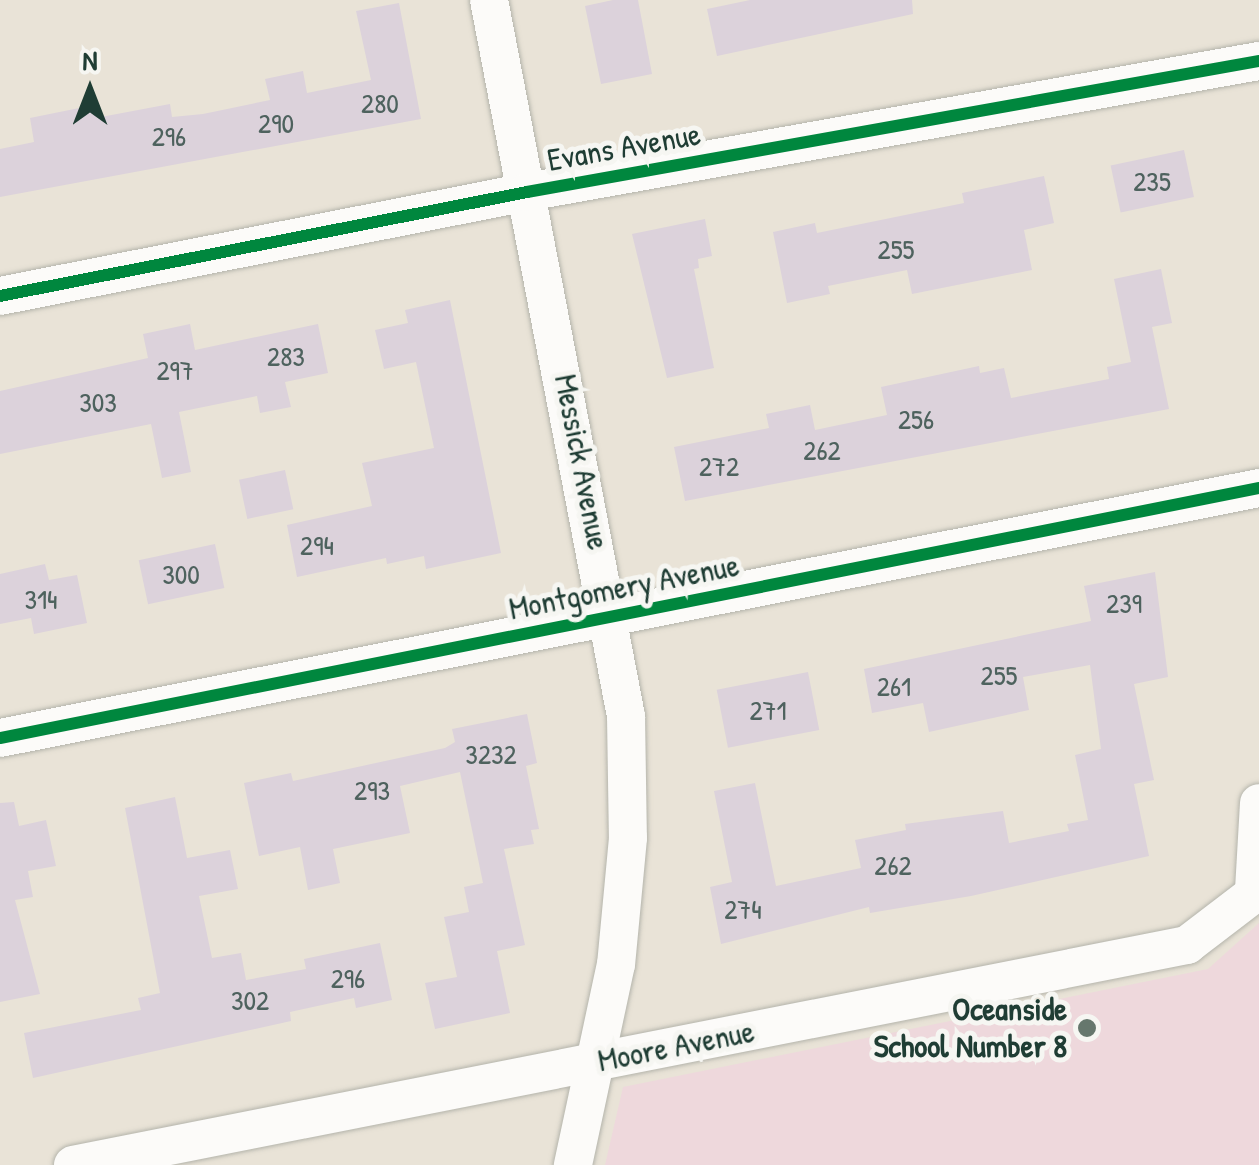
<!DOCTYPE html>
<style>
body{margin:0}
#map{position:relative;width:1259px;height:1165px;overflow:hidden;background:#e9e3d7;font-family:"Patrick Hand",sans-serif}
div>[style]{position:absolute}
.built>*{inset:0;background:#eed8dc}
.building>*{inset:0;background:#dcd2db;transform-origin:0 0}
.roads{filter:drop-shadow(0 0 2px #b4b4ab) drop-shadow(0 0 2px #b4b4ab)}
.minor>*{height:38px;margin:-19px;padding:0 19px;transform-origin:19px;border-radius:19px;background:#fcfbf9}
.cycleway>*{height:12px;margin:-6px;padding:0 6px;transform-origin:6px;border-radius:6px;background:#00873e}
.dots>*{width:28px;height:28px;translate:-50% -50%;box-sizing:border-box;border:5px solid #f6f6f2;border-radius:50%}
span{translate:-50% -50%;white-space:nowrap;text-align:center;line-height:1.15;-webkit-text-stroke:10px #f6f6f2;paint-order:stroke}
.number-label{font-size:28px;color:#4e625e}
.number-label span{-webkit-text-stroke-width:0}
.street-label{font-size:32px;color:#1f3d34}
.poi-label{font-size:32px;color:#1f3d34;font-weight:700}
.right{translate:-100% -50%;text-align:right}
.north{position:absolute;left:40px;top:40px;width:100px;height:100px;-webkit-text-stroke:8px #f6f6f2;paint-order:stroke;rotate:0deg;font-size:28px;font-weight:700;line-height:40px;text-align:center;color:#1f3d34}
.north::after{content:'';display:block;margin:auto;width:35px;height:45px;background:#1f3d34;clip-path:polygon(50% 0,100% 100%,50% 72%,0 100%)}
</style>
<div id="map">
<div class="built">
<div style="clip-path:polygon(1259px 923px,1259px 1165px,605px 1165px,623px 1087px,1208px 969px)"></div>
</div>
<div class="building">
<div style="clip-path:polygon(613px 0,638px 0,652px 74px,601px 84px,585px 6px)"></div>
<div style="clip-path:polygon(750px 0,912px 0,913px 14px,717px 56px,707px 9px)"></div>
<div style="clip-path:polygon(399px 3px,421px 119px,0 197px,0 149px,34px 142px,30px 118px,99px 104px,101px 117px,170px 104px,172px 117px,203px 114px,270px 100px,265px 79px,303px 71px,307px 93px,371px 80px,356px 11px)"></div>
<div style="left:1184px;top:150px;width:48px;height:75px;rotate:78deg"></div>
<div style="clip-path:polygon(1044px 176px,1054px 223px,1024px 230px,1032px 270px,912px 294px,907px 270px,828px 286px,830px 294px,787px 303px,773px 232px,815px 223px,817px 233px,964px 203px,962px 193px)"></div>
<div style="clip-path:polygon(705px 219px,712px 256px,698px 259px,699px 268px,694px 269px,714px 368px,667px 378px,632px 234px)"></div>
<div style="clip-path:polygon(1161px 269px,1172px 323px,1152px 327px,1169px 409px,685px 501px,674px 447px,769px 428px,766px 414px,810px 405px,815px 430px,887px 415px,881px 387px,979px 366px,980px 373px,1004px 368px,1011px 398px,1109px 379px,1107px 367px,1131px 362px,1114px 279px)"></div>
<div style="clip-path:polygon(450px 300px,501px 553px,426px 569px,424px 556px,387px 564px,386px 558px,297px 577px,287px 525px,372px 506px,362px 463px,434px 448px,416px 362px,384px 369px,375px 330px,408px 323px,405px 310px)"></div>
<div style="clip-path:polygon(190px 324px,195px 350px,318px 324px,328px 373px,285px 382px,291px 407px,260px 413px,257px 396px,179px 412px,191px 472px,162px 478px,151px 424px,0 454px,0 391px,148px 358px,143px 334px)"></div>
<div style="left:285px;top:470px;width:40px;height:47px;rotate:78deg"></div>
<div style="left:215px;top:544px;width:45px;height:78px;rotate:78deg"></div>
<div style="clip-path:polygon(45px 564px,49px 580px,77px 575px,87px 623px,34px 634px,31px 618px,0 624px,0 574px)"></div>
<div style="clip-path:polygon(1155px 572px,1168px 677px,1134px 684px,1154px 780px,1134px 784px,1149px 856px,971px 896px,870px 913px,869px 907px,721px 944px,710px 887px,732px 882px,714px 791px,755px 783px,776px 886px,861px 868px,855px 840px,906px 830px,905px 824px,1003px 811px,1009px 843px,1069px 831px,1067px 824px,1088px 820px,1075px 755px,1101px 749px,1090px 665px,1023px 677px,1029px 710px,929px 732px,923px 703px,872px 713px,864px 669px,1091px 621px,1084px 586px)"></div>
<div style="left:808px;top:672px;width:59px;height:93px;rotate:79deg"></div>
<div style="clip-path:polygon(527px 714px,537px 763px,526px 766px,539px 829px,531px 830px,534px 844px,504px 849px,525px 945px,497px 951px,510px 1013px,435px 1029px,425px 983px,457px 977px,444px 917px,469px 912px,464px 887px,483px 883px,460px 772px,400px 786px,410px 833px,333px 849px,340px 883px,308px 890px,300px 847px,259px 856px,244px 783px,291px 773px,293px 781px,445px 748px,455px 742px,452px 729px)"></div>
<div style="clip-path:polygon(175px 797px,187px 858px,230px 850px,238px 889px,199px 896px,212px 958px,241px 953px,246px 980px,306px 969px,304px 959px,380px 943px,392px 1000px,356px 1008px,354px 998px,290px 1012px,291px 1021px,33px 1078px,24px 1033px,141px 1010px,138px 998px,160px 993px,125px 808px)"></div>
<div style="clip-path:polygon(14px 802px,19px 826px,46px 820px,56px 866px,28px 871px,33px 897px,15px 900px,40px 994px,0 1002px,0 803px)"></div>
</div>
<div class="roads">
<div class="minor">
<div style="left:489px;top:0;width:729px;rotate:79.17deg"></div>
<div style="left:626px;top:716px;width:122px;rotate:89.1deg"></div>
<div style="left:628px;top:838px;width:127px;rotate:95.4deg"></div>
<div style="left:616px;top:964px;width:206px;rotate:102.1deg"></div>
<div style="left:0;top:296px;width:537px;rotate:-11.16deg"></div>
<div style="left:527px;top:192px;width:744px;rotate:-10.15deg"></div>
<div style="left:0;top:738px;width:1284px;rotate:-11.23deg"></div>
<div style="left:1254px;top:890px;width:87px;rotate:-86.7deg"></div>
<div style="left:73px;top:1165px;width:1136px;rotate:-11.17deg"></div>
<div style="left:1187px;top:945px;width:91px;rotate:-37.4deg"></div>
</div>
</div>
<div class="cycleway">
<div style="left:0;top:296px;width:537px;rotate:-11.16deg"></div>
<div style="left:527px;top:192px;width:744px;rotate:-10.15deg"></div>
<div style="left:0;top:738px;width:1284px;rotate:-11.23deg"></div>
</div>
<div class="dots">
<div style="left:1087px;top:1028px;background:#66776d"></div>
</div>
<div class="number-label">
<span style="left:380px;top:103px">280</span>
<span style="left:276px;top:123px">290</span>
<span style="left:169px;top:136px">296</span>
<span style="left:1152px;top:181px">235</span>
<span style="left:896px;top:249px">255</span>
<span style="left:286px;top:356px">283</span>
<span style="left:175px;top:370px">297</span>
<span style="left:98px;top:402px">303</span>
<span style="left:916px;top:419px">256</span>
<span style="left:822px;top:450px">262</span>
<span style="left:719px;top:466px">272</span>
<span style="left:317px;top:545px">294</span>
<span style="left:181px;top:574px">300</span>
<span style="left:41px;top:599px">314</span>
<span style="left:1124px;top:603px">239</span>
<span style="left:999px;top:675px">255</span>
<span style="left:894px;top:686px">261</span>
<span style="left:768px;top:710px">271</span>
<span style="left:491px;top:754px">3232</span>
<span style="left:372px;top:790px">293</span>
<span style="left:893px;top:865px">262</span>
<span style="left:743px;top:909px">274</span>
<span style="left:348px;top:978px">296</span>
<span style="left:250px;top:1000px">302</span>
</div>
<div class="street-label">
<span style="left:624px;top:147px;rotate:-10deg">Evans Avenue</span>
<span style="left:582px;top:462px;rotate:79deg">Messick Avenue</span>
<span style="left:624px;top:587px;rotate:-11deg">Montgomery Avenue</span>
<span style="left:676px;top:1046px;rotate:-11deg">Moore Avenue</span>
</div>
<div class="poi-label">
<span class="right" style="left:1067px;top:1028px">Oceanside<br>School Number 8</span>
</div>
<div class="north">N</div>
</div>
